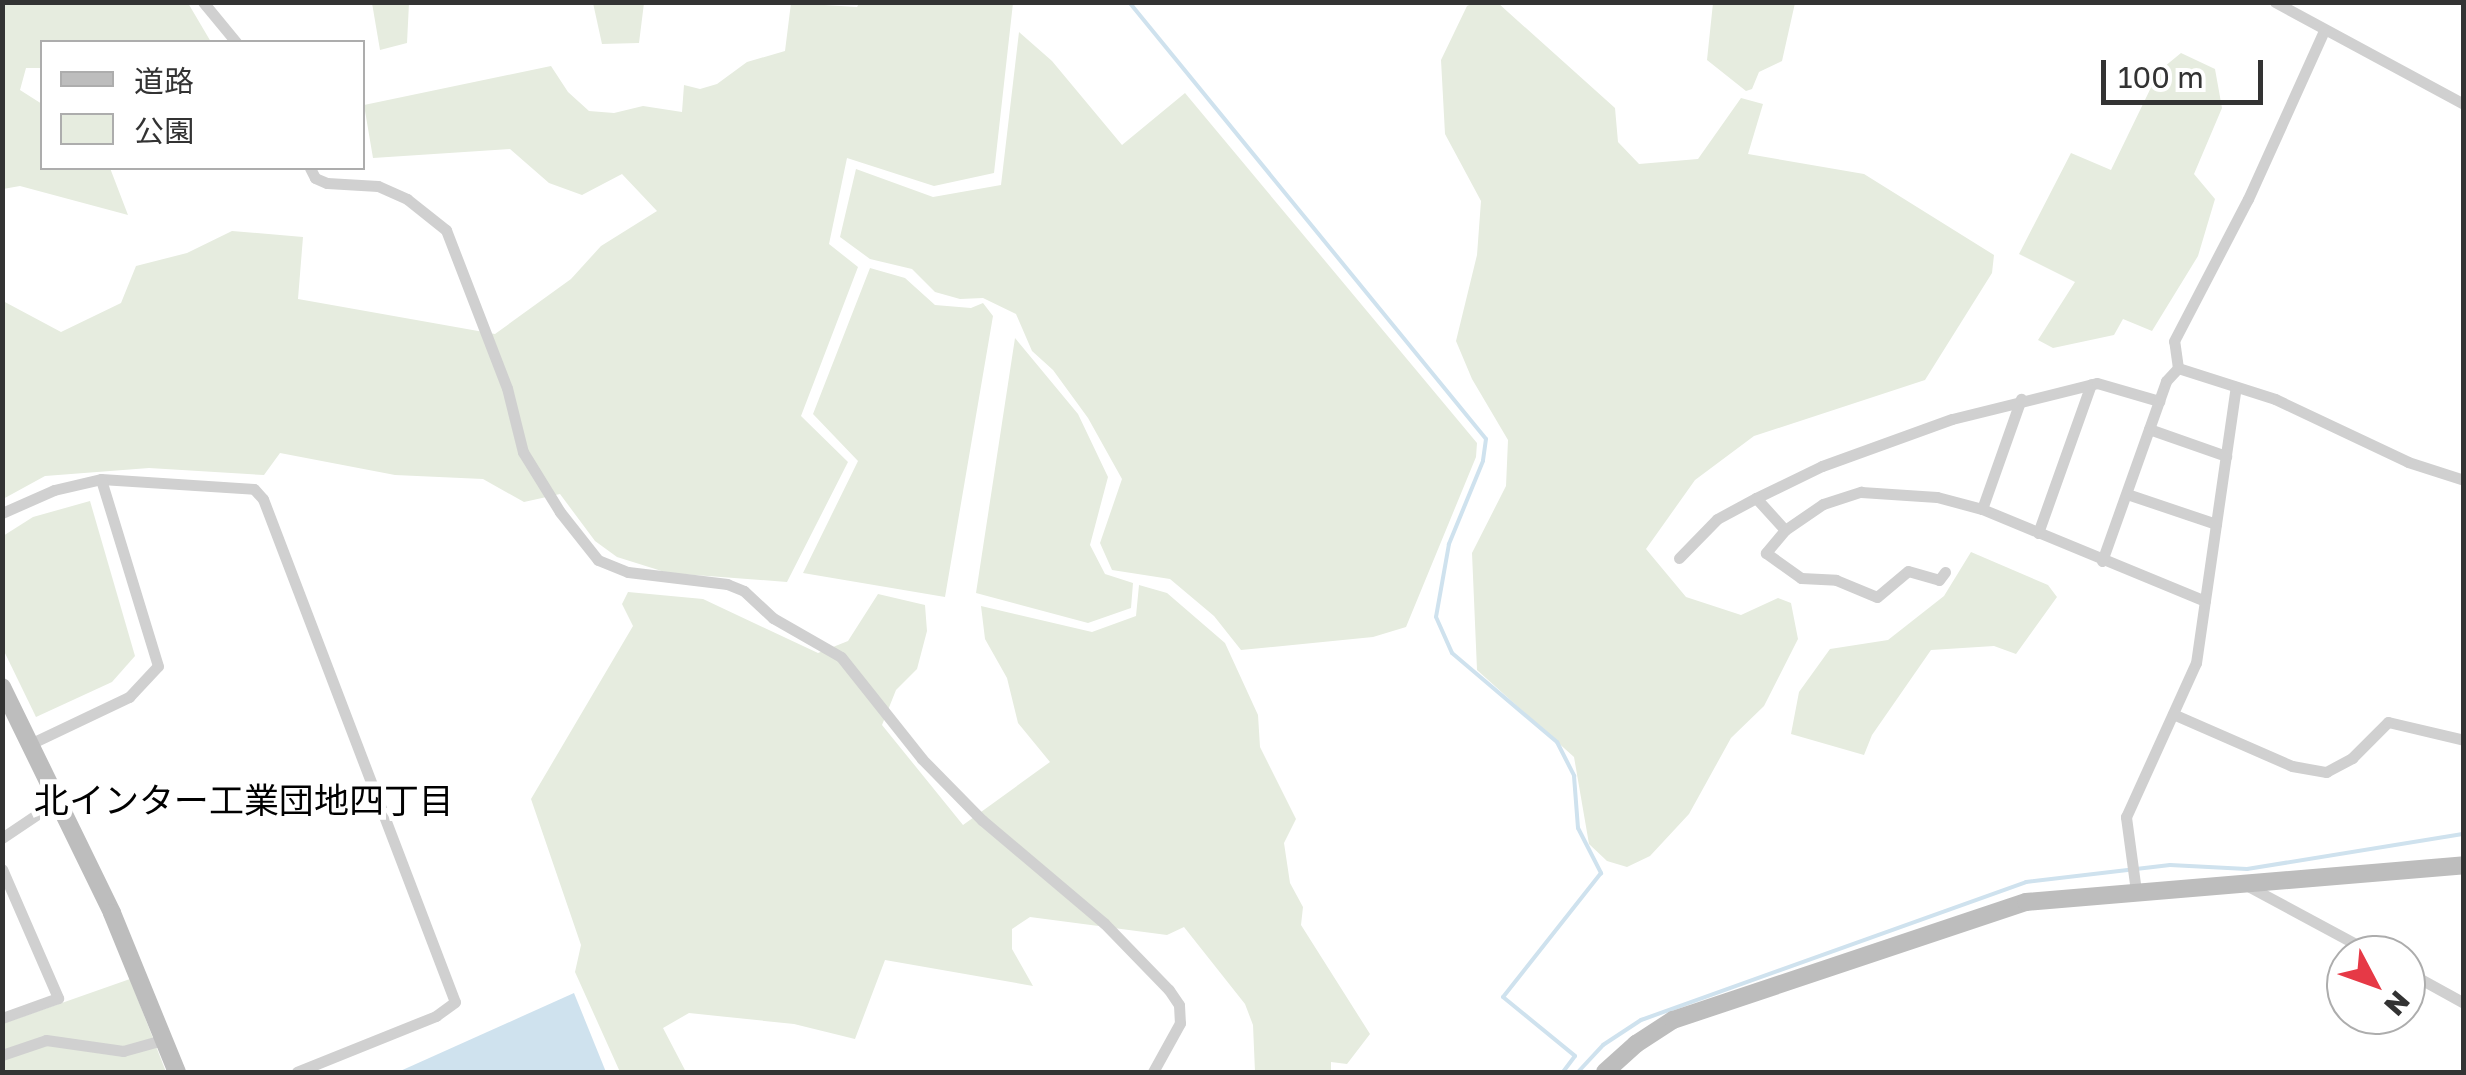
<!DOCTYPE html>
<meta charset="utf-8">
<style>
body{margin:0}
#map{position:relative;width:2466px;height:1075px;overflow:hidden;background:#fff;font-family:"Golos Text","Noto Sans JP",sans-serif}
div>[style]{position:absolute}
.green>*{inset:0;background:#e6ecdf}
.water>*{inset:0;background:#cfe2ee}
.stream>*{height:4px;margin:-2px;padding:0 2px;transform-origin:2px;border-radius:2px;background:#cfe2ee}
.street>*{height:11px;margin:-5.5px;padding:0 5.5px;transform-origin:5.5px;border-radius:5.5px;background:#d0d0d0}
.secondary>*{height:18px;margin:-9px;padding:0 9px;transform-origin:9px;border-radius:9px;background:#bdbdbd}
span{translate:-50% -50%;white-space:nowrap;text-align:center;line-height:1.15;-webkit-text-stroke:10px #fff;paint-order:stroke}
.neighbourhood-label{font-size:35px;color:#000}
.frame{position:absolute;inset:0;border:5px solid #333;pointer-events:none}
.legend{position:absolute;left:40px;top:40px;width:325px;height:130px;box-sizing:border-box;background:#fff;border:2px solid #adadad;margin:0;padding:12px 18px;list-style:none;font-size:30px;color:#333}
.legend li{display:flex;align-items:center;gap:20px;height:50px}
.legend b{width:50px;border:2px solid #adadad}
.north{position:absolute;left:2326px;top:935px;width:100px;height:100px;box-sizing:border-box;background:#fff;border:2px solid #adadad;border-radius:50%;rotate:131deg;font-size:28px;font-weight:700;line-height:40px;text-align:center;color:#333}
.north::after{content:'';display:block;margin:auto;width:35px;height:45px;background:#e63946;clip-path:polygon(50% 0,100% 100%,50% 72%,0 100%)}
.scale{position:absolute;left:2101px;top:60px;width:162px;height:45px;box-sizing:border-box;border:5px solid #333;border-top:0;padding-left:12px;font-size:30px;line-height:35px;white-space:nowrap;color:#333;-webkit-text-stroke:8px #fff;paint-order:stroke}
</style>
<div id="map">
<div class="green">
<div style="clip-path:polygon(860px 2px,1013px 3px,994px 173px,934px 186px,847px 158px,829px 244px,858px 267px,801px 416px,848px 462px,787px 582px,668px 573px,617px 557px,595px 541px,560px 494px,524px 502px,483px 479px,395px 475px,280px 453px,264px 475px,149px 468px,45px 476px,3px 499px,3px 301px,61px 332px,121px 303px,136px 266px,187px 253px,232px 231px,303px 237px,298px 299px,495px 334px,571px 279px,601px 246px,657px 211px,622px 174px,582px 195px,549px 183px,510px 149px,373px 158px,364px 105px,551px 66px,568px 92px,589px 111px,614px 113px,643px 106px,682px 112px,684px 85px,700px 89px,717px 84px,747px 62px,785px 51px,791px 3px,857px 7px)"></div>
<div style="clip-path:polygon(1476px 2px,1498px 3px,1615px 108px,1618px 142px,1639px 164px,1698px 159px,1741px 98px,1763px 104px,1748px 154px,1864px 174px,1994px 255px,1992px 273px,1925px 380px,1754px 436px,1695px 480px,1646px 549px,1686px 597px,1741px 615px,1778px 598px,1791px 603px,1798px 639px,1764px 706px,1731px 738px,1689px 814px,1650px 856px,1627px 867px,1607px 861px,1589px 844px,1574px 757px,1477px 670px,1472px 553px,1506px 486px,1508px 440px,1472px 379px,1456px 341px,1477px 255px,1481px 201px,1445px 134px,1441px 60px,1467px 6px)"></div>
<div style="clip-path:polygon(2px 3px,188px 3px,211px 42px,42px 42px,42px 68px,26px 68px,20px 90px,42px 104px,42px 168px,110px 168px,128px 215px,20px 186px,3px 189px)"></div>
<div style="clip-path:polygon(372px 3px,409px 3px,407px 43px,380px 50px)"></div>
<div style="clip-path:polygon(593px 3px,644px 3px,639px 43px,602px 44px)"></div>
<div style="clip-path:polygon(1713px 3px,1795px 3px,1782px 61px,1759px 72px,1752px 89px,1746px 91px,1707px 60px)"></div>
<div style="clip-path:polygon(1019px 32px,1052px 61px,1122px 145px,1185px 93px,1477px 443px,1476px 457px,1406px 627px,1373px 637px,1241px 650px,1214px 616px,1170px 579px,1112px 570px,1100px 543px,1122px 479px,1088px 418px,1053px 370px,1032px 351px,1016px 314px,983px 298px,960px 299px,935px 292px,912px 269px,870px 259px,840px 237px,856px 169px,933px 197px,1001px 185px)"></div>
<div style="clip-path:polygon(2181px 53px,2215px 69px,2222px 108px,2194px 174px,2215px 199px,2198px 256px,2152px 331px,2123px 319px,2114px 335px,2053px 348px,2038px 340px,2075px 282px,2019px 254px,2071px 153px,2111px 170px,2159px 71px)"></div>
<div style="clip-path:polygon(870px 268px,905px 278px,935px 305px,971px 308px,983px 303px,993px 316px,945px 597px,803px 573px,858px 461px,813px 414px)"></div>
<div style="clip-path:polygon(1015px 338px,1078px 414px,1108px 477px,1090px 545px,1105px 574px,1133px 583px,1131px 608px,1088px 623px,976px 593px)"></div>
<div style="clip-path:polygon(90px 501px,135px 656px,112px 682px,36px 717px,3px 649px,3px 536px,33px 517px)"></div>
<div style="clip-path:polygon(1971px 552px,2048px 585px,2057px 597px,2016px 654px,1994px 646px,1931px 650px,1872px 735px,1864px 755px,1791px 734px,1799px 692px,1830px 649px,1888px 640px,1944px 596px)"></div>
<div style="clip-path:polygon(1139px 585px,1167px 593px,1225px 643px,1258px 715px,1260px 747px,1296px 819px,1284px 843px,1290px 883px,1303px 907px,1301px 925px,1370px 1034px,1347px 1064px,1331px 1062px,1331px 1072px,1255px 1072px,1253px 1025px,1245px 1004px,1184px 927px,1167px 935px,1030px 917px,1012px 929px,1012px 949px,1033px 986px,885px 960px,855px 1039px,794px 1024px,689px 1013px,663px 1028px,686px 1072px,620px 1072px,575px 972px,581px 945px,531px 799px,633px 626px,622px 604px,628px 592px,703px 599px,818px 653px,848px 641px,878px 594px,925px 605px,927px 631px,917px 669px,896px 690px,882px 725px,963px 825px,1050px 762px,1018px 723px,1007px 678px,985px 639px,981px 606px,1092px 632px,1136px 616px)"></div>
<div style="clip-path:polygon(130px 979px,166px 1072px,3px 1072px,2px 1024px)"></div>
</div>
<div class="water">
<div style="clip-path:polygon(574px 993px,606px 1072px,398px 1072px)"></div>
</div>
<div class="stream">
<div style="left:1129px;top:2px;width:564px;rotate:50.75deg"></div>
<div style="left:1486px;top:439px;width:22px;rotate:98deg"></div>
<div style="left:1483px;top:461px;width:90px;rotate:112.3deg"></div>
<div style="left:1449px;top:544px;width:74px;rotate:100.1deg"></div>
<div style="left:1436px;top:617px;width:39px;rotate:66deg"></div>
<div style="left:1452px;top:653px;width:138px;rotate:40.3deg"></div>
<div style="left:1557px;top:742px;width:38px;rotate:63deg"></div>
<div style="left:1574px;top:776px;width:52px;rotate:85.6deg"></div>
<div style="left:1578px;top:828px;width:51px;rotate:62.9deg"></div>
<div style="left:1601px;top:873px;width:158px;rotate:128.3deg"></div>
<div style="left:1503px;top:997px;width:93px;rotate:39.3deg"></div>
<div style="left:1575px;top:1056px;width:20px;rotate:127deg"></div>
<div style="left:1578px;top:1072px;width:37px;rotate:-47deg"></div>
<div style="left:1603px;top:1045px;width:45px;rotate:-33.3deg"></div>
<div style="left:1641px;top:1020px;width:409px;rotate:-19.7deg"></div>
<div style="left:2026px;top:882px;width:145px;rotate:-6.7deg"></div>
<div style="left:2170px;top:865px;width:77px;rotate:3deg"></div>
<div style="left:2247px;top:869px;width:220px;rotate:-9.2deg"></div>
</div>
<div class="street">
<div style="left:203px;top:2px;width:52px;rotate:50.5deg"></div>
<div style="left:2275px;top:2px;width:215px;rotate:28.4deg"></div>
<div style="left:310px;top:168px;width:11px;rotate:63deg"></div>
<div style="left:315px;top:178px;width:13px;rotate:23deg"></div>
<div style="left:327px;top:183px;width:51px;rotate:3.4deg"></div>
<div style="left:378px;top:186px;width:32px;rotate:24deg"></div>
<div style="left:407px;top:199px;width:50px;rotate:38.5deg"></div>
<div style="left:446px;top:230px;width:169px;rotate:68.9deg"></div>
<div style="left:507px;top:388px;width:66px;rotate:76deg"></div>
<div style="left:523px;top:452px;width:70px;rotate:58.3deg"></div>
<div style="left:560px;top:512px;width:61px;rotate:51.6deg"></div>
<div style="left:598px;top:560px;width:32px;rotate:22deg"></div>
<div style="left:628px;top:572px;width:100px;rotate:6.9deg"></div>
<div style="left:727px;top:584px;width:18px;rotate:22deg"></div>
<div style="left:744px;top:591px;width:40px;rotate:43deg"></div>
<div style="left:773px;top:618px;width:78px;rotate:29.8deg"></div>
<div style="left:841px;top:657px;width:130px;rotate:51.5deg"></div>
<div style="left:922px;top:759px;width:86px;rotate:45.5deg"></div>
<div style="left:982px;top:820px;width:160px;rotate:40.2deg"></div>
<div style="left:1104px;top:923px;width:93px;rotate:45.9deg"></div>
<div style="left:1169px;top:990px;width:18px;rotate:56deg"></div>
<div style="left:1179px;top:1005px;width:18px;rotate:87deg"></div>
<div style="left:1180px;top:1023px;width:56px;rotate:118.9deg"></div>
<div style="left:2178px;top:368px;width:27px;rotate:-98deg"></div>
<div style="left:2174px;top:341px;width:160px;rotate:-62.5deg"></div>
<div style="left:2248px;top:199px;width:184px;rotate:-65.7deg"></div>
<div style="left:2178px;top:368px;width:102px;rotate:17.7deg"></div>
<div style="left:2275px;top:399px;width:147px;rotate:25.3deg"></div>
<div style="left:2408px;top:462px;width:59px;rotate:17.8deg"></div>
<div style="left:2149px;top:429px;width:82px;rotate:19.3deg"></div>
<div style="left:2127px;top:494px;width:94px;rotate:18.6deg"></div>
<div style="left:1756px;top:498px;width:43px;rotate:47.8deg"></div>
<div style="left:1785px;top:530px;width:46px;rotate:-34.4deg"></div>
<div style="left:1823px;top:504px;width:40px;rotate:-18deg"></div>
<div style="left:1861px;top:492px;width:76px;rotate:3.8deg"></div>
<div style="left:1937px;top:497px;width:47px;rotate:14.9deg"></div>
<div style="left:1982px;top:509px;width:241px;rotate:22.4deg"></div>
<div style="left:1982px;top:509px;width:117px;rotate:-70.5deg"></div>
<div style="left:2px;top:513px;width:57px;rotate:-23.9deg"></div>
<div style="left:54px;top:490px;width:48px;rotate:-13.2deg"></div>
<div style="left:101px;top:479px;width:153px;rotate:3.7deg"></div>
<div style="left:254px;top:489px;width:13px;rotate:48deg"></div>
<div style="left:263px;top:499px;width:538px;rotate:69.11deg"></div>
<div style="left:455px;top:1002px;width:24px;rotate:144deg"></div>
<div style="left:436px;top:1016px;width:150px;rotate:158.1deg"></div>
<div style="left:1785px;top:530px;width:30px;rotate:130deg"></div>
<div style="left:1766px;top:553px;width:43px;rotate:35.5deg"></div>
<div style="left:1801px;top:578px;width:35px;rotate:3deg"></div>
<div style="left:1836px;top:580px;width:44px;rotate:22.5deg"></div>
<div style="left:1877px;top:597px;width:40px;rotate:-40deg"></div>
<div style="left:1908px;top:571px;width:32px;rotate:16deg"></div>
<div style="left:1939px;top:580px;width:10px;rotate:-53deg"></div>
<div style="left:2038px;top:533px;width:158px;rotate:-70.4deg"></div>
<div style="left:1679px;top:558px;width:54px;rotate:-45.7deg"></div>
<div style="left:1717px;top:519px;width:44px;rotate:-28.3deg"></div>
<div style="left:1756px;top:498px;width:73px;rotate:-25.9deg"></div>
<div style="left:1822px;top:466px;width:138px;rotate:-19.9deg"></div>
<div style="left:1952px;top:419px;width:149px;rotate:-13.9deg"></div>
<div style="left:2097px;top:383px;width:65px;rotate:16.2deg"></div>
<div style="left:2102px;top:561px;width:191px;rotate:-70.4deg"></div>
<div style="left:2166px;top:381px;width:18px;rotate:-47deg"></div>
<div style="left:2173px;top:714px;width:130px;rotate:23.6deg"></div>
<div style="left:2292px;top:766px;width:35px;rotate:10deg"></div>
<div style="left:2326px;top:772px;width:30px;rotate:-28deg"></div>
<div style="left:2352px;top:758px;width:51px;rotate:-45deg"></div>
<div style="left:2388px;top:722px;width:78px;rotate:13.3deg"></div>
<div style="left:30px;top:744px;width:110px;rotate:-25.4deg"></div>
<div style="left:129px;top:697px;width:42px;rotate:-46.9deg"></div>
<div style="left:158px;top:666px;width:195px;rotate:-107deg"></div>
<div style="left:2px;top:838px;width:66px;rotate:-33.9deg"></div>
<div style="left:2px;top:869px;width:141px;rotate:66.5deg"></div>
<div style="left:58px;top:998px;width:59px;rotate:160.3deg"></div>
<div style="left:2246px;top:885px;width:148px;rotate:28.3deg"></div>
<div style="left:2136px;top:891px;width:75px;rotate:-97.7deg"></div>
<div style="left:2126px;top:817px;width:169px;rotate:-65.6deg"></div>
<div style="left:2196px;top:663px;width:279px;rotate:-81.8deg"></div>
<div style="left:2406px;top:971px;width:66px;rotate:28.9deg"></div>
<div style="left:2px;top:1055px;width:46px;rotate:-18.8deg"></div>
<div style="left:46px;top:1040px;width:78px;rotate:8.1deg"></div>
<div style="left:123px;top:1051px;width:45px;rotate:-15.6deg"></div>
</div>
<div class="secondary">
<div style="left:2px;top:687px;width:251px;rotate:64deg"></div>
<div style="left:112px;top:913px;width:172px;rotate:67.8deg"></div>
<div style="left:1605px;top:1072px;width:42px;rotate:-42.1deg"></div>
<div style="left:1636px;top:1044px;width:44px;rotate:-33deg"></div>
<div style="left:1673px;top:1020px;width:372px;rotate:-18.5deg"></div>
<div style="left:2026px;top:902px;width:440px;rotate:-4.8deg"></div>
</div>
<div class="neighbourhood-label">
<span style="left:244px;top:800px">北インター工業団地四丁目</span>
</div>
<div class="frame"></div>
<ul class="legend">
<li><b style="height:12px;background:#bdbdbd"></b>道路</li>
<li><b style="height:28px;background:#e6ecdf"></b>公園</li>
</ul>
<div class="north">N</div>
<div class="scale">100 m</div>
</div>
